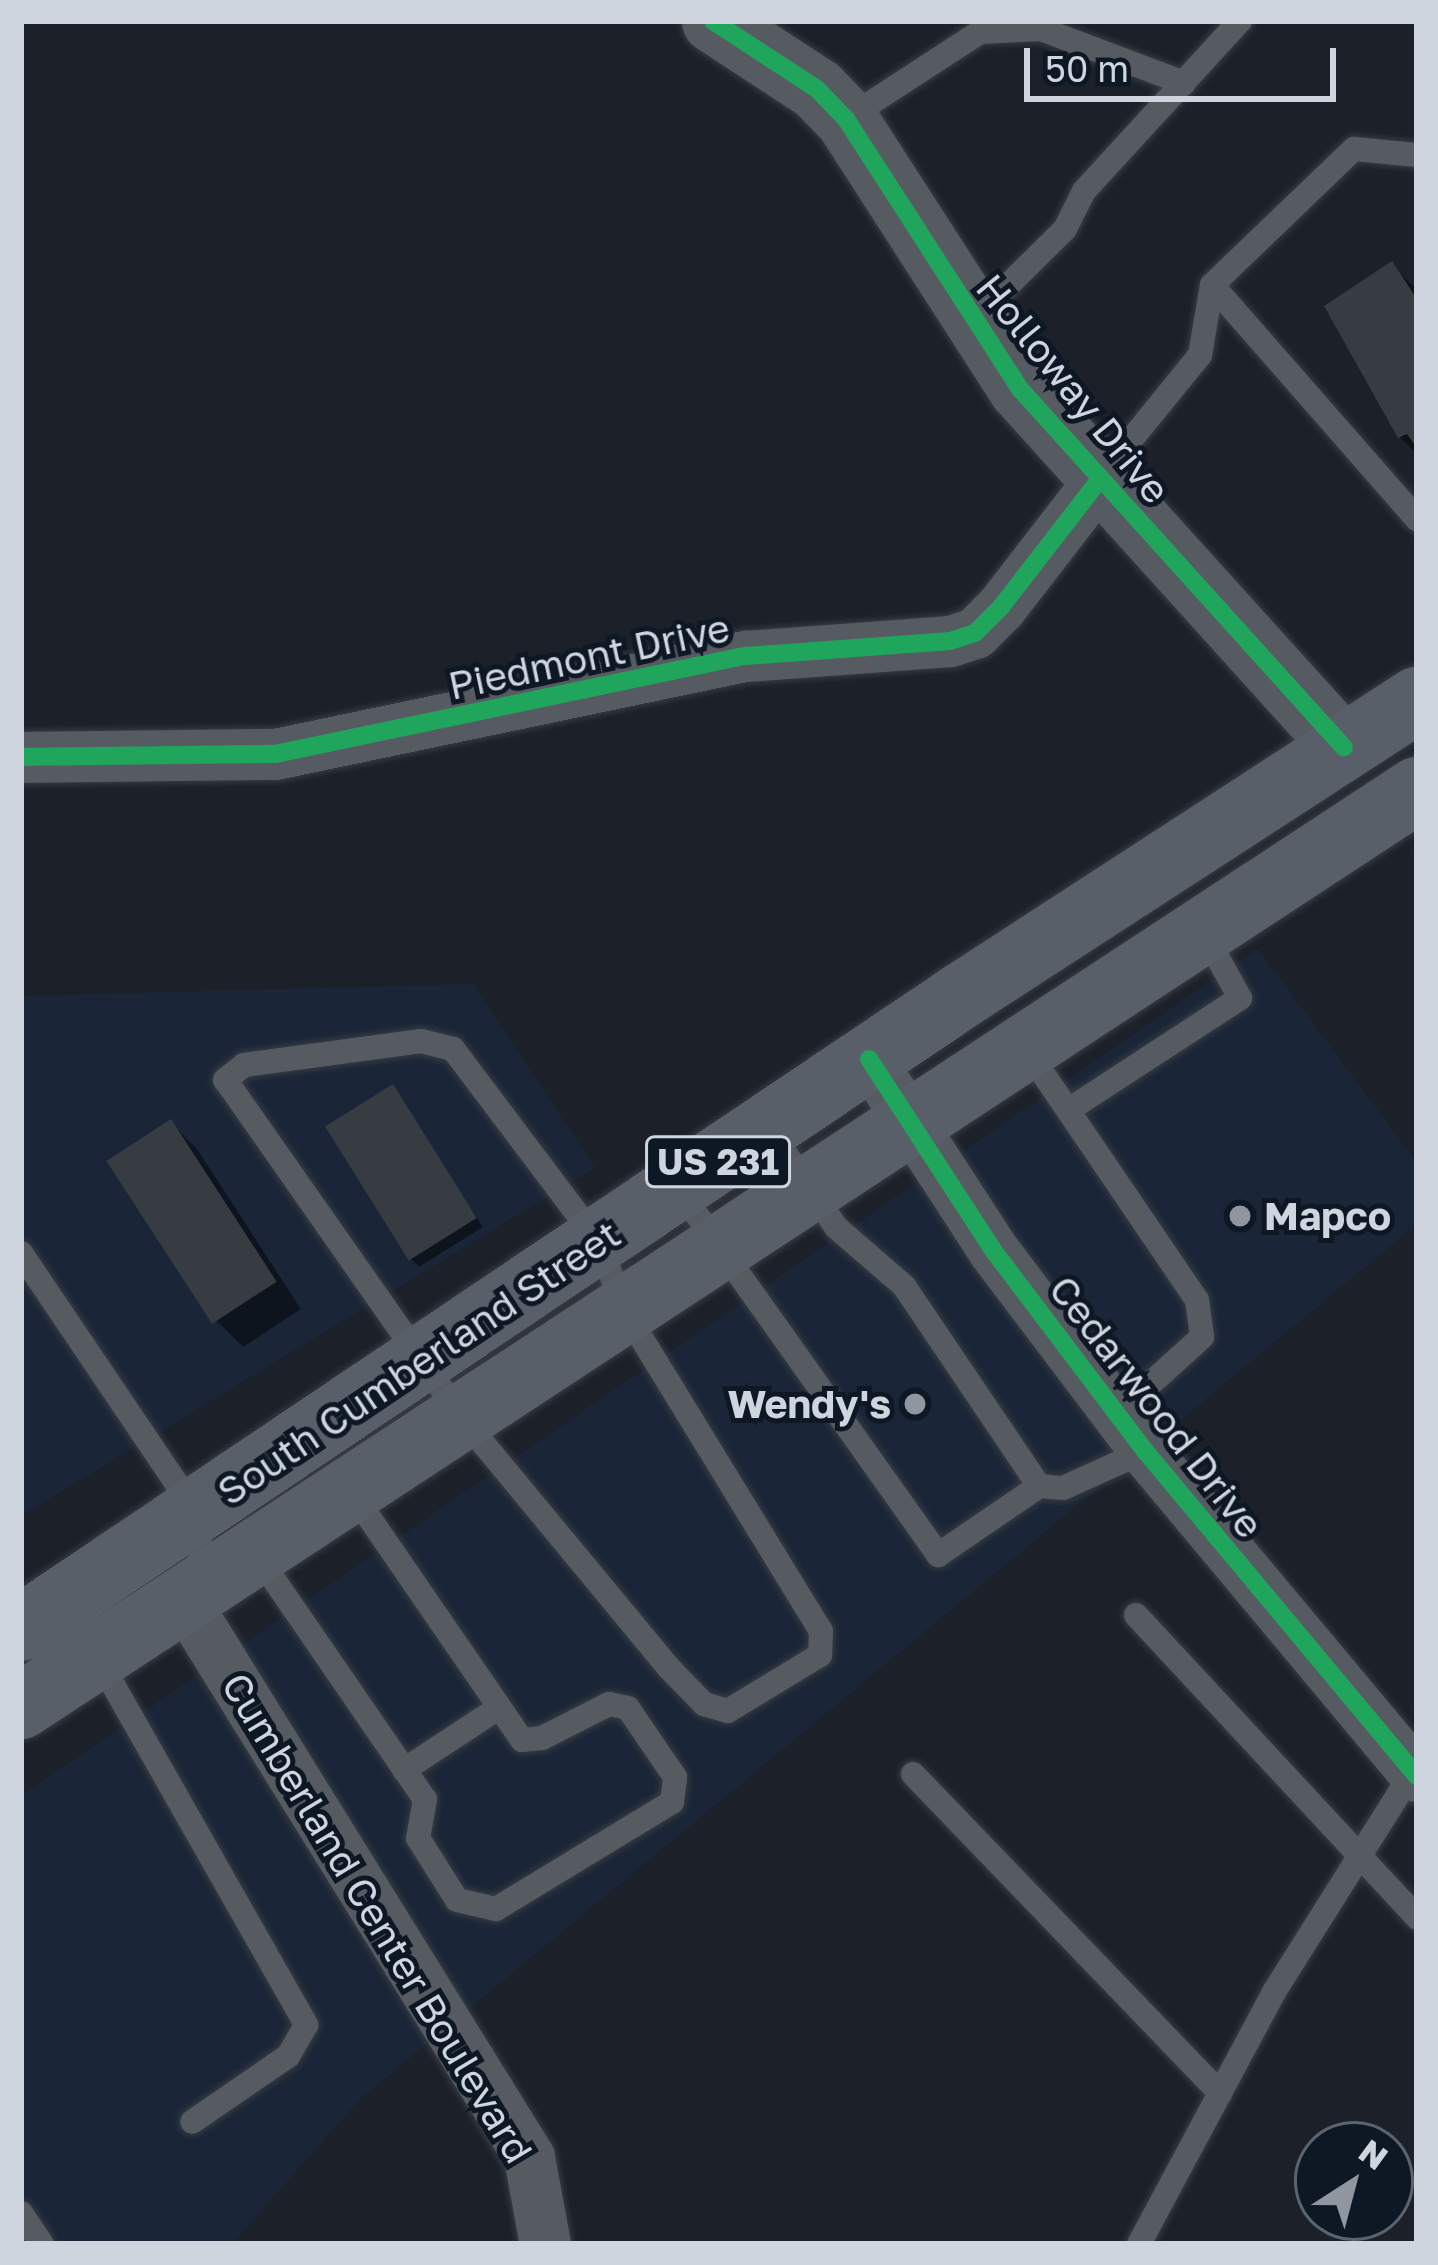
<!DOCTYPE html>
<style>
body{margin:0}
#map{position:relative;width:1438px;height:2265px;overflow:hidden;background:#1c2129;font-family:"Golos Text",sans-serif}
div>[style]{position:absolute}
.built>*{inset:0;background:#1a2638}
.shadow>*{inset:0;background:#0007}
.building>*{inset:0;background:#373c43;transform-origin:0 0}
.roads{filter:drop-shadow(0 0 3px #383b42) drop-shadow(0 0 3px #383b42)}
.service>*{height:24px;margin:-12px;padding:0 12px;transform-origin:12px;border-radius:12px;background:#565b61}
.minor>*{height:51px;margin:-25.5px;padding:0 25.5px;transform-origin:25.5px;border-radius:25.5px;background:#565b61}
.tertiary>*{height:63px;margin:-31.5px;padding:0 31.5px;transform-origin:31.5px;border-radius:31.5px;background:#565b61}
.primary>*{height:66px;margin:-33px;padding:0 33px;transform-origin:33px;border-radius:33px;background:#595f68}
.cycleway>*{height:18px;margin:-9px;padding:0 9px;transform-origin:9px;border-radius:9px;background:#20a55d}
.dots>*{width:33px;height:33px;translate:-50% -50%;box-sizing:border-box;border:6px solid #0e1724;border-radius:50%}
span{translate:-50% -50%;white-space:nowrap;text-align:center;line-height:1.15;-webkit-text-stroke:10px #0e1724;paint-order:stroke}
.shield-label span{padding:3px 9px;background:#0e1724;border:3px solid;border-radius:9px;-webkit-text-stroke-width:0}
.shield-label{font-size:36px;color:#cfd5df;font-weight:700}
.street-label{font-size:39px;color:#cfd5df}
.poi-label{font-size:39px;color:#cfd5df;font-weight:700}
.left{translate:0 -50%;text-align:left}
.right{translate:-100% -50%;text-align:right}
.frame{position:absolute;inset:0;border:24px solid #cfd5df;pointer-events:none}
.north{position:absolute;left:1294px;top:2121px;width:120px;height:120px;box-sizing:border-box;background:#0e1724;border:3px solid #5b636f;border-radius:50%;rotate:36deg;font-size:33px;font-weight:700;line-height:48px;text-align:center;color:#cfd5df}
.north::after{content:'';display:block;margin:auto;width:42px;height:54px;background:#90969f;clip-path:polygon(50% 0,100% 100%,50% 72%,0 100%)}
.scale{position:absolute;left:1024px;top:48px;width:312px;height:54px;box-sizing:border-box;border:6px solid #cfd5df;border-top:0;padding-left:15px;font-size:36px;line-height:42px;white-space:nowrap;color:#cfd5df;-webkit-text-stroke:9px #0e1724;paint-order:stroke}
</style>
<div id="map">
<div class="built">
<div style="clip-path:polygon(1258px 949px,1417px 1163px,1417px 1224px,360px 2099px,232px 2244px,21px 2244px,21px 1796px)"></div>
<div style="clip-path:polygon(473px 984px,595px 1168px,21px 1516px,21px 996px)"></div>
</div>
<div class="shadow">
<div style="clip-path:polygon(1391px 265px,1417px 290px,1417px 454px,1400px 437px)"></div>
<div style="clip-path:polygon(393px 1088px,483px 1227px,419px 1267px,411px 1259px)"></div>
<div style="clip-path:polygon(171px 1123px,197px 1149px,301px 1309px,243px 1347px,217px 1321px)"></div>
</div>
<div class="building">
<div style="clip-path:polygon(1392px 261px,1417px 299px,1417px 448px,1407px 434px,1398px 438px,1324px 306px)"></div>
<div style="left:393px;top:1084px;width:158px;height:80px;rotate:58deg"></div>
<div style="left:171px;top:1119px;width:194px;height:77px;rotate:57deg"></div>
</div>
<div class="roads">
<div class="service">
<div style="left:846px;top:119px;width:160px;rotate:-33deg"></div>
<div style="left:980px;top:32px;width:61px;rotate:-2.8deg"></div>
<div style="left:1041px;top:29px;width:153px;rotate:20.7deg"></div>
<div style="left:1212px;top:285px;width:311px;rotate:48.8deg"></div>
<div style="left:975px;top:318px;width:127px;rotate:-44.7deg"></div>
<div style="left:1065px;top:229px;width:42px;rotate:-63.4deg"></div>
<div style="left:1084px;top:191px;width:231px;rotate:-47.5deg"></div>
<div style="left:1100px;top:478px;width:159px;rotate:-50.9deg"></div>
<div style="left:1200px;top:355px;width:71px;rotate:-80.3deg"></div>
<div style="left:1212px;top:285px;width:197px;rotate:-43.8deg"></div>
<div style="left:1354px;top:149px;width:63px;rotate:5.4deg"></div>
<div style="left:421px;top:1041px;width:33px;rotate:14deg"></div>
<div style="left:453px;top:1049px;width:244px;rotate:53deg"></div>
<div style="left:600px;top:1244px;width:68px;rotate:70.2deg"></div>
<div style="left:623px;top:1308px;width:379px;rotate:58.5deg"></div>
<div style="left:821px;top:1631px;width:24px;rotate:92deg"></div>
<div style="left:820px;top:1655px;width:108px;rotate:148.7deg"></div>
<div style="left:728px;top:1711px;width:25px;rotate:-164deg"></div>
<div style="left:704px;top:1704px;width:50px;rotate:-134.2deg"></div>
<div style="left:669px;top:1668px;width:328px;rotate:-129.6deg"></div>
<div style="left:460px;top:1415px;width:409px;rotate:-125deg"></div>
<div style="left:225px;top:1080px;width:24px;rotate:-38deg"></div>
<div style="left:244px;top:1065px;width:179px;rotate:-7.7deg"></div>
<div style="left:1027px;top:1050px;width:302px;rotate:55.8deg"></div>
<div style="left:1197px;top:1300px;width:37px;rotate:82deg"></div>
<div style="left:1202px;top:1337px;width:115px;rotate:137.8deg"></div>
<div style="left:1070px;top:1109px;width:203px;rotate:-33.1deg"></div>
<div style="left:1240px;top:998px;width:77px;rotate:-118.9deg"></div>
<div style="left:679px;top:1190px;width:448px;rotate:54.6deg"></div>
<div style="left:938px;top:1555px;width:122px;rotate:-34.3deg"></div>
<div style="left:1039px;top:1486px;width:241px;rotate:-124deg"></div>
<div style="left:904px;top:1286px;width:90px;rotate:-139.1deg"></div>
<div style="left:836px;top:1227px;width:120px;rotate:-124.5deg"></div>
<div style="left:21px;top:1253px;width:311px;rotate:56deg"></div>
<div style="left:195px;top:1511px;width:42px;rotate:80.3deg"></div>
<div style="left:202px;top:1552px;width:28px;rotate:108deg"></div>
<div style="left:1039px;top:1486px;width:24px;rotate:5deg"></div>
<div style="left:1063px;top:1488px;width:90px;rotate:-24.3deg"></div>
<div style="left:257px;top:1555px;width:296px;rotate:55.5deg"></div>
<div style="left:425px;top:1799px;width:40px;rotate:100deg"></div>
<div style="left:418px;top:1838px;width:73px;rotate:57.8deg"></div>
<div style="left:457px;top:1900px;width:40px;rotate:13deg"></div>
<div style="left:496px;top:1909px;width:206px;rotate:-31.3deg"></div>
<div style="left:672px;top:1802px;width:25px;rotate:-83deg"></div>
<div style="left:675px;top:1777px;width:83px;rotate:-124.3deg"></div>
<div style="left:628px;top:1708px;width:19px;rotate:-168deg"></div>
<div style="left:609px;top:1704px;width:75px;rotate:153.1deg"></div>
<div style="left:542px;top:1738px;width:20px;rotate:174deg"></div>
<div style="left:522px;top:1740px;width:298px;rotate:-124.5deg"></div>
<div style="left:1136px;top:1615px;width:413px;rotate:47.1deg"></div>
<div style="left:99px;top:1660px;width:420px;rotate:60.4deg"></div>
<div style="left:306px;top:2025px;width:36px;rotate:120deg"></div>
<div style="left:288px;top:2056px;width:116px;rotate:145.5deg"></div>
<div style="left:404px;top:1770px;width:111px;rotate:-33.3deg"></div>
<div style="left:913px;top:1774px;width:443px;rotate:46.1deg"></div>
<div style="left:21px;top:2213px;width:37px;rotate:56deg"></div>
<div style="left:1139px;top:2244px;width:286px;rotate:-61.8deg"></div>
<div style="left:1274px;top:1992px;width:261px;rotate:-57.8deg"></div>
</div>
<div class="minor">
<div style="left:21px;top:757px;width:254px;rotate:-0.7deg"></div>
<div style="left:275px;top:754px;width:481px;rotate:-11.8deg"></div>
<div style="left:746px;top:656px;width:205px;rotate:-4.2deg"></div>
<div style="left:950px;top:641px;width:26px;rotate:-18deg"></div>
<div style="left:975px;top:633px;width:37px;rotate:-45deg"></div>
<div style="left:1001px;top:607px;width:160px;rotate:-52.3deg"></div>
<div style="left:869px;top:1059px;width:228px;rotate:57deg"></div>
<div style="left:993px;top:1250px;width:252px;rotate:52.9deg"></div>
<div style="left:1145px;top:1451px;width:424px;rotate:50.1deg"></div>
<div style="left:185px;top:1602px;width:653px;rotate:58.21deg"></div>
<div style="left:529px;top:2157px;width:88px;rotate:79.6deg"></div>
</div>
<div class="tertiary">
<div style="left:713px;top:21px;width:124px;rotate:33.2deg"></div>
<div style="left:817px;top:89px;width:42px;rotate:46deg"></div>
<div style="left:846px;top:119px;width:321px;rotate:57.2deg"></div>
<div style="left:1020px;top:389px;width:483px;rotate:47.9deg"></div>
</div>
<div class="primary">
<div style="left:21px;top:1628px;width:1133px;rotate:-33.91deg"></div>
<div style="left:961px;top:996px;width:544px;rotate:-32.99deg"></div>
<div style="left:21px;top:1706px;width:1670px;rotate:-33.27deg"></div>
</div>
</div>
<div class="cycleway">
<div style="left:713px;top:21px;width:124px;rotate:33.2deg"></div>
<div style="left:817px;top:89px;width:42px;rotate:46deg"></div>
<div style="left:846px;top:119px;width:321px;rotate:57.2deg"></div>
<div style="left:1020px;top:389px;width:483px;rotate:47.9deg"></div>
<div style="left:21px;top:757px;width:254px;rotate:-0.7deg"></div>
<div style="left:275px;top:754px;width:481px;rotate:-11.8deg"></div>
<div style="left:746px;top:656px;width:205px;rotate:-4.2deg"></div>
<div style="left:950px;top:641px;width:26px;rotate:-18deg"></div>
<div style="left:975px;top:633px;width:37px;rotate:-45deg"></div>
<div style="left:1001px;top:607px;width:160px;rotate:-52.3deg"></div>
<div style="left:869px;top:1059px;width:228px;rotate:57deg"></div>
<div style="left:993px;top:1250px;width:252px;rotate:52.9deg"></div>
<div style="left:1145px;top:1451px;width:424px;rotate:50.1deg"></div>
</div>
<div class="dots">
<div style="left:1240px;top:1216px;background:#90969f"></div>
<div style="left:915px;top:1404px;background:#90969f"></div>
</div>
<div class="shield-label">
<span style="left:718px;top:1162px">US 231</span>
</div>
<div class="street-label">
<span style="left:1073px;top:389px;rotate:51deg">Holloway Drive</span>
<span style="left:589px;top:657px;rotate:-12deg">Piedmont Drive</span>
<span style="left:419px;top:1363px;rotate:-34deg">South Cumberland Street</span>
<span style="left:1156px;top:1407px;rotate:52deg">Cedarwood Drive</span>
<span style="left:377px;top:1918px;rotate:59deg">Cumberland Center Boulevard</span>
</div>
<div class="poi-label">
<span class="left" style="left:1264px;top:1216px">Mapco</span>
<span class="right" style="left:891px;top:1404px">Wendy's</span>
</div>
<div class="frame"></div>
<div class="north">N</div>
<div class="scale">50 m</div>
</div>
